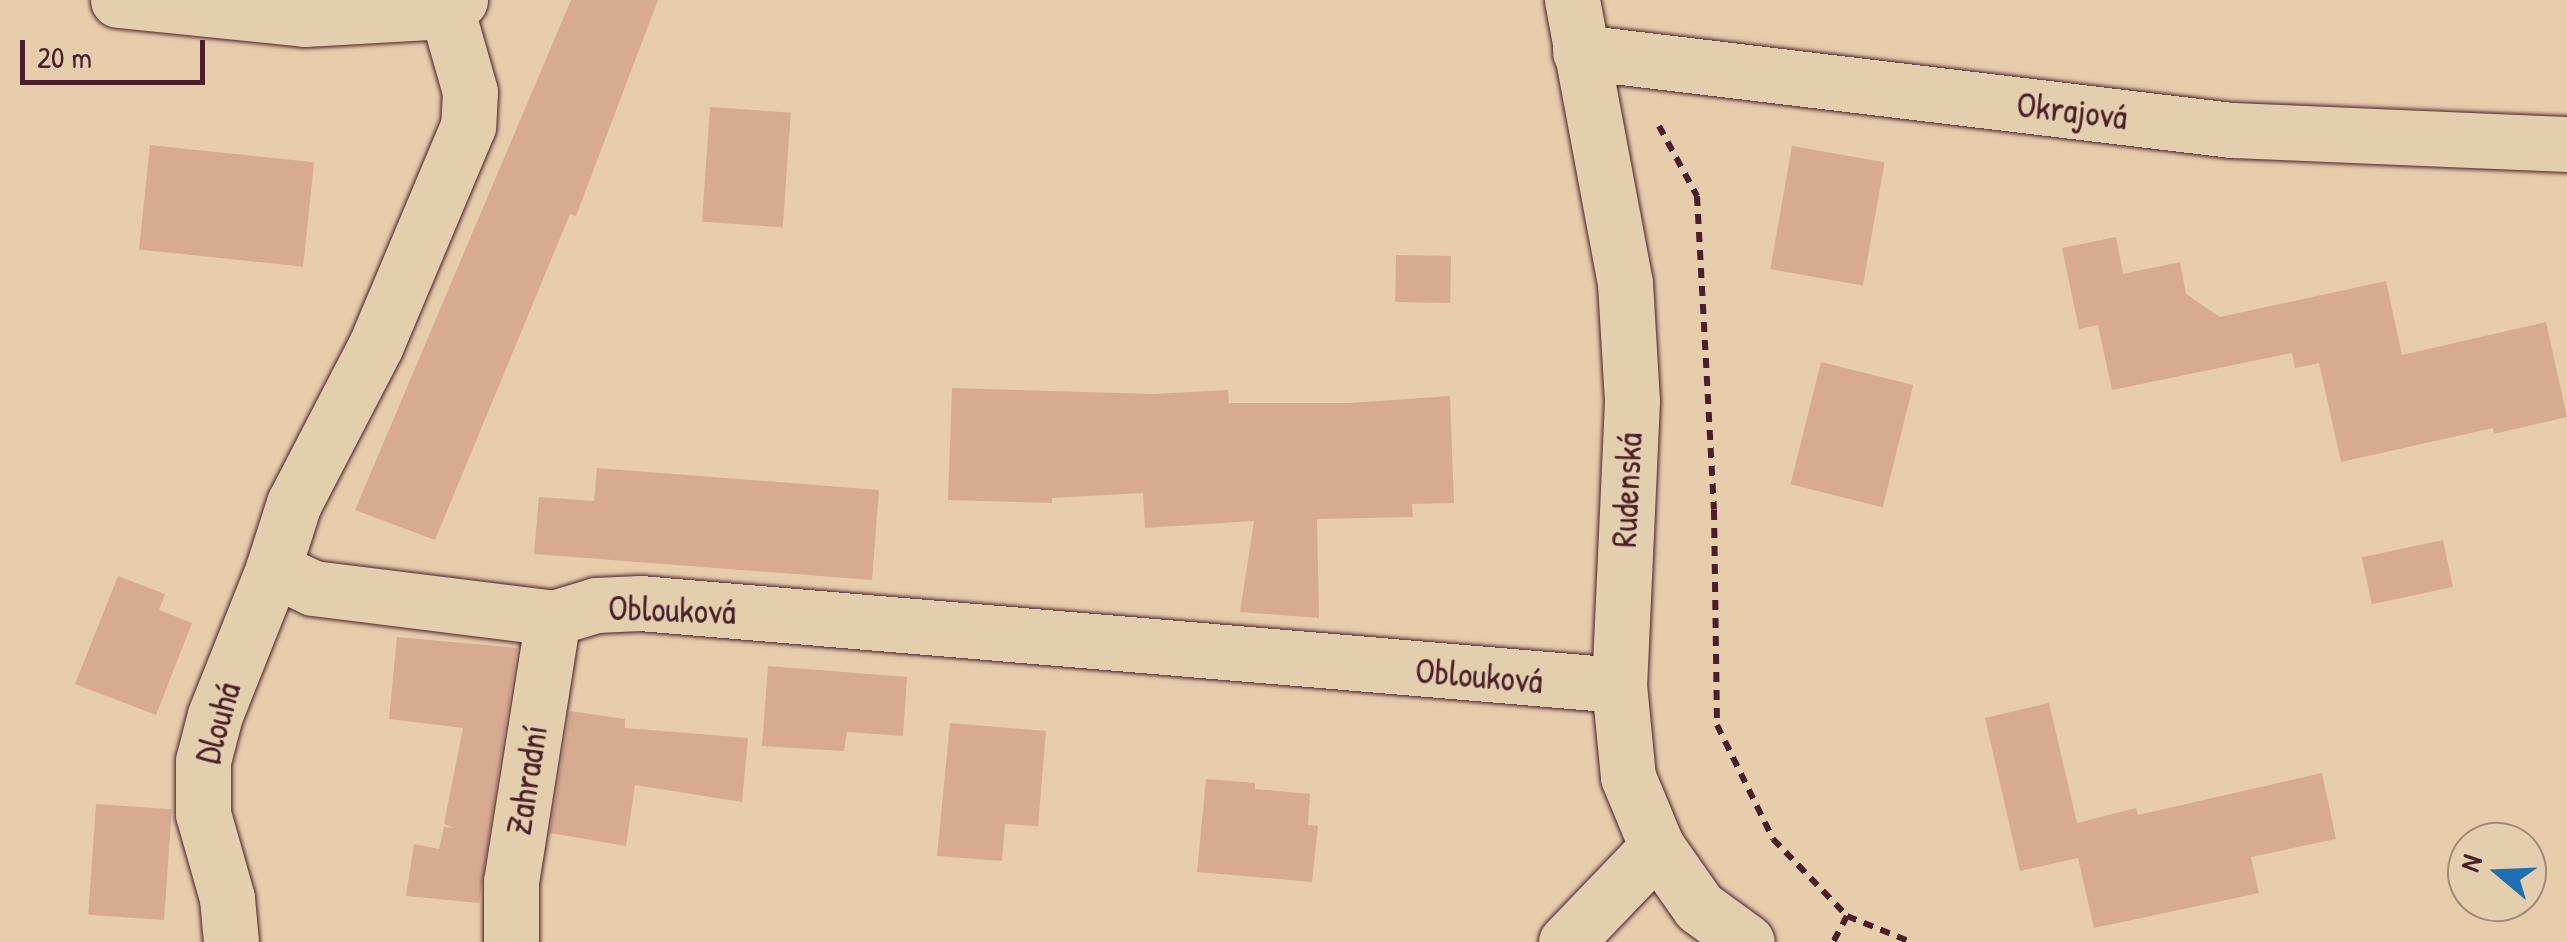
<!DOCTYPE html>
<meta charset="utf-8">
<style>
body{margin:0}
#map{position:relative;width:2567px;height:942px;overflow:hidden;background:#e7cdac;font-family:"Patrick Hand",sans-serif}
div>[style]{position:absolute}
.building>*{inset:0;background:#d9aa92;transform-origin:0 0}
.path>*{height:6px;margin-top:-3px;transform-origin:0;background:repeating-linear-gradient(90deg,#4a1f2b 0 10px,transparent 0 18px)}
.roads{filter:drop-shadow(0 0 2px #4a1f2b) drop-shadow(0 0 2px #4a1f2b)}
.minor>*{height:55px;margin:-27.5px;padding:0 27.5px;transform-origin:27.5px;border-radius:27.5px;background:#e3cead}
span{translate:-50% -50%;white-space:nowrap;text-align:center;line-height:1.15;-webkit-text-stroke:10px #e3cead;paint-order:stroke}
.street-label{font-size:35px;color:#4a1f2b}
.north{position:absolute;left:2447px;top:822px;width:100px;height:100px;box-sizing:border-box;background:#e3cead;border:2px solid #a68879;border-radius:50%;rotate:289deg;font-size:28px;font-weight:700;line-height:40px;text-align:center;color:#4a1f2b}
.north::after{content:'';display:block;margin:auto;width:35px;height:45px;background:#1f6fb2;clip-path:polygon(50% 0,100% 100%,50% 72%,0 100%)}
.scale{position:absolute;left:20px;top:40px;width:185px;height:45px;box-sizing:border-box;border:5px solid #4a1f2b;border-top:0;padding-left:12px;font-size:30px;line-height:35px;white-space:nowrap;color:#4a1f2b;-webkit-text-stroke:8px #e3cead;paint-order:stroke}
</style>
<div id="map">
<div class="building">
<div style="clip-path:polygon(571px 0,658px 0,576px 216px,570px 214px,435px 540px,355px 510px)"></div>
<div style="left:710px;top:107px;width:81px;height:115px;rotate:4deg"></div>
<div style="left:150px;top:145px;width:165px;height:105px;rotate:6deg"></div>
<div style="left:1792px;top:146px;width:94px;height:125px;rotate:10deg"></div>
<div style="clip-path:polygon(2116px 237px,2123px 274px,2180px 262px,2186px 294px,2220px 317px,2386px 281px,2402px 355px,2546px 322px,2567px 417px,2494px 434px,2493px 428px,2341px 462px,2319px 363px,2295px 368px,2292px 353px,2112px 390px,2098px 325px,2079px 329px,2062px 248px)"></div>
<div style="left:1396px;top:255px;width:55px;height:47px;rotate:1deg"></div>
<div style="left:1821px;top:362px;width:95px;height:126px;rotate:14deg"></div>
<div style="clip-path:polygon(952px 388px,1153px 394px,1228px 390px,1229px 403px,1350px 403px,1450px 396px,1454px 503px,1412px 504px,1413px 517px,1317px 519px,1319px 618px,1240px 612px,1254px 521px,1145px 528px,1143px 493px,1052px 498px,1052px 503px,948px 500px)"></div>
<div style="clip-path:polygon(597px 468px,879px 490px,872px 580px,534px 554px,539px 497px,594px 501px)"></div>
<div style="left:2443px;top:540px;width:48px;height:83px;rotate:78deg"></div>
<div style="clip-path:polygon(118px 576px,165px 594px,159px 610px,192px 623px,156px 715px,75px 684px)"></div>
<div style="clip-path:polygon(397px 637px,517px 648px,479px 903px,406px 896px,414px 844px,439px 849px,444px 827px,454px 828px,444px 824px,463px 728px,389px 719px)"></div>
<div style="clip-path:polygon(768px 666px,907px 677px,903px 736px,847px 732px,844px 751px,762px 746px)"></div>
<div style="clip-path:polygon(2049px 703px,2077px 823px,2136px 808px,2138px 815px,2322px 773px,2336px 839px,2251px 857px,2259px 893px,2094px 928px,2078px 858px,2020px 871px,1985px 718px)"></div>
<div style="clip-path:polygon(570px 711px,625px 719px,625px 728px,748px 738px,742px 802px,635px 785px,626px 846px,550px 833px)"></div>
<div style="clip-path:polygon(950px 723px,1046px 731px,1038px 826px,1005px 824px,1002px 861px,937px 856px)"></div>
<div style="clip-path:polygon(1206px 779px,1255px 783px,1255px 789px,1310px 794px,1308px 825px,1318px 826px,1312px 882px,1197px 872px)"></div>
<div style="left:96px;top:804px;width:76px;height:111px;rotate:4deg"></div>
</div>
<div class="path">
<div style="left:1659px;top:126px;width:80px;rotate:61.5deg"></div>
<div style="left:1697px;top:196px;width:314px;rotate:86.9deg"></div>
<div style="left:1714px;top:510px;width:215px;rotate:89.2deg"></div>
<div style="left:1717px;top:725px;width:127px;rotate:63.8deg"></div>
<div style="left:1773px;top:839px;width:107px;rotate:46.1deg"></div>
<div style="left:1847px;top:916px;width:30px;rotate:118deg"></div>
<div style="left:1847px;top:916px;width:69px;rotate:22.1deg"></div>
</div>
<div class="roads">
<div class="minor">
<div style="left:118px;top:0;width:188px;rotate:5.8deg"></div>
<div style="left:305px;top:19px;width:142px;rotate:-3.2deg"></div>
<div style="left:447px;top:11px;width:17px;rotate:-40deg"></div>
<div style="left:1572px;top:0;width:288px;rotate:79.4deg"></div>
<div style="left:1625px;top:283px;width:118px;rotate:86.6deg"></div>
<div style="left:1632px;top:401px;width:284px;rotate:92.6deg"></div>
<div style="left:1619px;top:685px;width:92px;rotate:84.4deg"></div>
<div style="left:1628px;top:777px;width:76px;rotate:67.5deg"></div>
<div style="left:1657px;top:847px;width:73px;rotate:55deg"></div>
<div style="left:1699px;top:907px;width:59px;rotate:36.1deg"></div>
<div style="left:447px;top:11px;width:84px;rotate:74.1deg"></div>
<div style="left:470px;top:92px;width:34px;rotate:93deg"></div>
<div style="left:468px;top:126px;width:238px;rotate:112.8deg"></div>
<div style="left:376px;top:345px;width:178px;rotate:117.4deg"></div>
<div style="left:294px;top:503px;width:69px;rotate:107.7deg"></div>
<div style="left:273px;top:569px;width:44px;rotate:25.4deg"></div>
<div style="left:313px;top:588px;width:242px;rotate:7.1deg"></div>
<div style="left:553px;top:618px;width:45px;rotate:-16.8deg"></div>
<div style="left:596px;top:605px;width:44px;rotate:-2.6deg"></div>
<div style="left:640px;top:603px;width:982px;rotate:4.79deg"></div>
<div style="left:1580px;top:52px;width:656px;rotate:6.83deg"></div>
<div style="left:2231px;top:130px;width:336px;rotate:2.4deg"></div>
<div style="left:231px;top:942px;width:44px;rotate:-95.2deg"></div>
<div style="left:227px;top:898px;width:87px;rotate:-105.9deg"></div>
<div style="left:203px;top:814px;width:53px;rotate:-90deg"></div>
<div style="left:203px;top:761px;width:48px;rotate:-75.4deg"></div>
<div style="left:215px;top:715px;width:157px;rotate:-68.3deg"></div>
<div style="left:511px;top:942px;width:60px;rotate:-90deg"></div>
<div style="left:511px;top:882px;width:267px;rotate:-81deg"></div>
<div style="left:1566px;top:942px;width:132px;rotate:-46.2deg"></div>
</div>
</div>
<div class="street-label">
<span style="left:2072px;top:111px;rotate:7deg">Okrajová</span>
<span style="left:1627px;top:490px;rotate:-87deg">Rudenská</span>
<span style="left:672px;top:610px;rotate:2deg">Oblouková</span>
<span style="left:1479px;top:676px;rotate:5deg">Oblouková</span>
<span style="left:218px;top:723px;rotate:-74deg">Dlouhá</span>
<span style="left:527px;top:780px;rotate:-81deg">Zahradní</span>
</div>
<div class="north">N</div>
<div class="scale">20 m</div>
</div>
